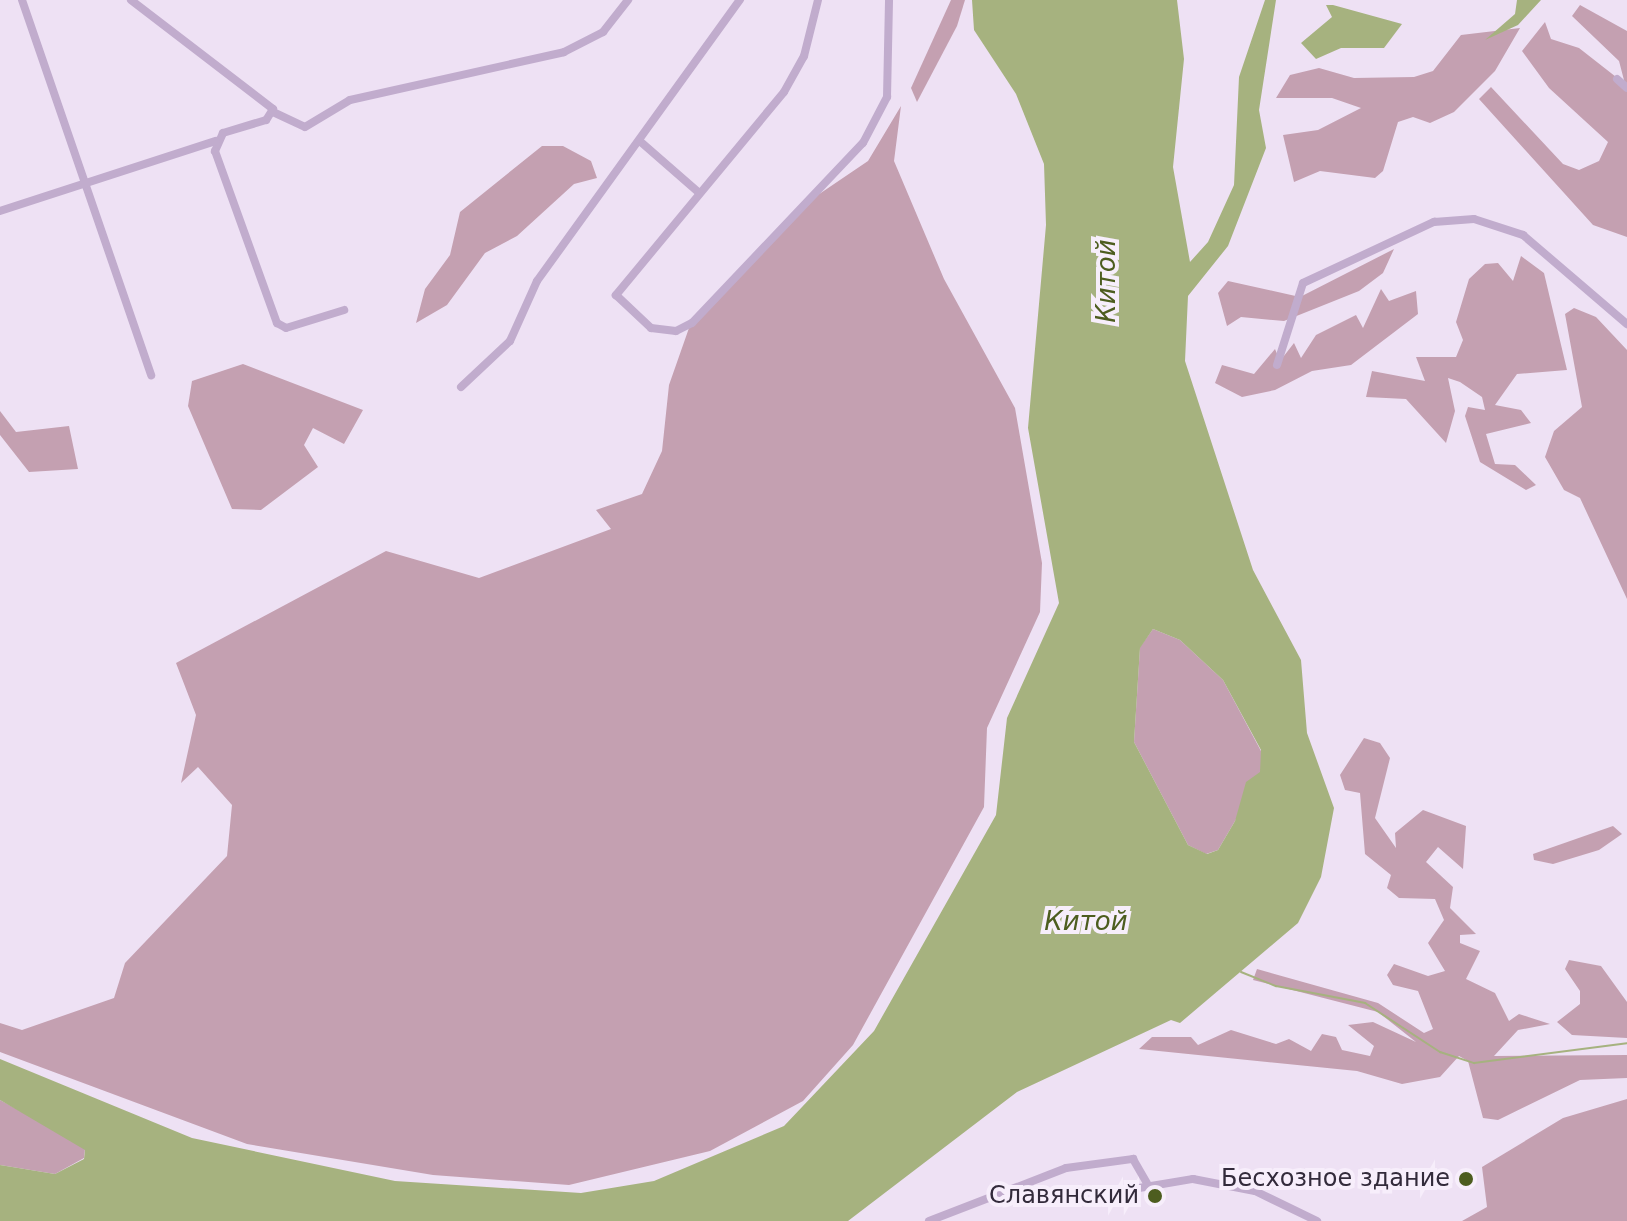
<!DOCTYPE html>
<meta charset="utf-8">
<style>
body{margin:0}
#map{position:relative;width:1627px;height:1221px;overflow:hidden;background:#eee1f4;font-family:"DejaVu Sans",sans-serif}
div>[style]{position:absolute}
.green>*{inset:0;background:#c4a0b1}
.water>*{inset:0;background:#a6b27f}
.stream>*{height:2px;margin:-1px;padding:0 1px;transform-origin:1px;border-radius:1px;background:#a6b27f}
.street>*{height:8px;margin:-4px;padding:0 4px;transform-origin:4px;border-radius:4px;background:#c1accd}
.dots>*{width:22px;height:22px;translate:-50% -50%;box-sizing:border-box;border:4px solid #f7eefb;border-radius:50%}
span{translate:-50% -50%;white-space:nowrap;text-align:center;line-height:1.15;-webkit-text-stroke:8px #f7eefb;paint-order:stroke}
.poi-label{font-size:24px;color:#332b3b}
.right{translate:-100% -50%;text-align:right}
.water-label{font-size:26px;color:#4d5d1f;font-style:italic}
</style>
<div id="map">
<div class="green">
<div style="clip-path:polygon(951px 0,965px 0,957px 26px,917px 102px,911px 88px)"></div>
<div style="clip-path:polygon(1580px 5px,1627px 31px,1627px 237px,1593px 225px,1479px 99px,1491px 87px,1563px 164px,1579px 170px,1599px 161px,1608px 142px,1549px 88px,1522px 51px,1545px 22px,1551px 39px,1579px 48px,1625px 84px,1619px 61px,1572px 16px)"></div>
<div style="clip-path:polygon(1520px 28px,1495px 71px,1454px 112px,1430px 123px,1413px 117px,1398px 122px,1383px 171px,1375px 178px,1320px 171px,1294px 182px,1283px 135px,1318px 130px,1361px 108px,1332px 98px,1276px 98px,1290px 75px,1319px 68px,1354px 78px,1414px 77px,1433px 71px,1461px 35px)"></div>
<div style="clip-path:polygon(901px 106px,894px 161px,944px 279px,1015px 408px,1042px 563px,1040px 612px,987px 728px,984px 807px,853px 1045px,803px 1101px,710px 1151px,569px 1185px,433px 1175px,247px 1144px,0 1052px,0 1023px,22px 1030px,114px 998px,125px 963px,227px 856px,232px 805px,198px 767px,181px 783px,196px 715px,176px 663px,386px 551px,479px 578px,611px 529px,596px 510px,642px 494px,662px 451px,669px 385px,689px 328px,806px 203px,868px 161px)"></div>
<div style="clip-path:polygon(542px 146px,563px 146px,591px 161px,597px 178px,574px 184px,517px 236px,485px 253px,447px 305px,416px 323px,425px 289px,450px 255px,460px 212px)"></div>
<div style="clip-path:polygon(1394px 249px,1383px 273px,1359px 291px,1284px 321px,1241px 317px,1227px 326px,1218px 293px,1228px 281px,1300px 297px)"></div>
<div style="clip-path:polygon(1521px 256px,1544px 273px,1567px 370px,1517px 374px,1495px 405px,1521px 410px,1531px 423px,1486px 434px,1495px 464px,1515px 465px,1536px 485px,1526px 490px,1480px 462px,1465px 416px,1468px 407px,1485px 410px,1482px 397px,1460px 382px,1448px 378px,1455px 411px,1446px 443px,1406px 399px,1366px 397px,1372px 371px,1425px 381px,1416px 357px,1456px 357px,1463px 340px,1456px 322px,1469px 279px,1485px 264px,1498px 263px,1513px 281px)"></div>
<div style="clip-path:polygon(1381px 289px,1389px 301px,1416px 291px,1418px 314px,1351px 365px,1312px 371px,1275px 390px,1242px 397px,1215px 383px,1222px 365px,1254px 374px,1275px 349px,1280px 361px,1294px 343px,1301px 358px,1316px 335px,1356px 315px,1363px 328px)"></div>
<div style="clip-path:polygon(1574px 308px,1596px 317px,1627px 350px,1627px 599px,1580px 498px,1564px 490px,1545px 457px,1554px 431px,1582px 407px,1565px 314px)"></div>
<div style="clip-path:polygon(243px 364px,363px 410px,344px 444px,313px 428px,304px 445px,318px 467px,261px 510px,232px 509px,188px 406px,192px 381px)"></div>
<div style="clip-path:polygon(0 411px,16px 432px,69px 426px,78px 469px,29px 472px,0 435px)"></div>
<div style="clip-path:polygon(1153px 629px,1180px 640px,1223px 680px,1261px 751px,1261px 772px,1235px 821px,1218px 850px,1206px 854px,1188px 845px,1134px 742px,1140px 647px)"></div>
<div style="clip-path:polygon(1364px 738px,1380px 743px,1390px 758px,1375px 818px,1396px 848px,1395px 833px,1423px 810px,1466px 826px,1463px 869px,1438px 847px,1426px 862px,1453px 887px,1450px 908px,1476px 934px,1460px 935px,1460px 943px,1480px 951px,1466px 979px,1495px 993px,1509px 1021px,1519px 1014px,1550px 1024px,1518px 1030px,1494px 1056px,1627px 1055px,1627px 1078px,1580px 1080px,1498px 1120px,1483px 1118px,1468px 1061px,1459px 1056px,1440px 1077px,1402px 1084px,1357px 1071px,1139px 1049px,1152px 1037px,1191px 1037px,1198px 1045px,1231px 1030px,1276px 1044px,1289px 1039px,1311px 1051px,1322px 1034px,1336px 1037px,1342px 1050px,1370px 1056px,1374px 1046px,1348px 1025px,1373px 1022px,1416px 1042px,1378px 1012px,1253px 980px,1257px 969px,1378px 1003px,1424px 1033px,1433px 1029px,1418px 991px,1393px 985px,1387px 975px,1394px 964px,1428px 976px,1445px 971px,1428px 943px,1444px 920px,1435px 899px,1399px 898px,1387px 888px,1391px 875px,1365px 854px,1360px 793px,1345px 790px,1340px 775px)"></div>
<div style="clip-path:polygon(1613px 826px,1622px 834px,1599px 850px,1553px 864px,1534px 860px,1533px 854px)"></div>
<div style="clip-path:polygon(1569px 960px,1601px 966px,1627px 1002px,1627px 1038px,1572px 1035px,1557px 1022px,1580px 1004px,1580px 991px,1565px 969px)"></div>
<div style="clip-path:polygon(1627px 1099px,1627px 1221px,1462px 1221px,1487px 1207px,1482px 1167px,1563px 1118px)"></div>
<div style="clip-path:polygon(0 1100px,73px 1140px,85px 1149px,84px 1158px,55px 1174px,0 1165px)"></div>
</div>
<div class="water">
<div style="clip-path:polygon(evenodd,972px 0,1177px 0,1184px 59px,1173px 167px,1190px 262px,1208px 242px,1234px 185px,1239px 77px,1265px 0,1276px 0,1259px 110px,1266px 148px,1228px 246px,1188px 296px,1185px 361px,1253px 570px,1301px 660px,1307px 733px,1334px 808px,1321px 877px,1298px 923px,1180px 1023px,1171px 1020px,1017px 1092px,848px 1221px,0 1221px,0 1165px,55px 1174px,84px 1159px,85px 1150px,0 1100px,0 1059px,192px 1138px,395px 1181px,581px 1193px,654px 1181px,784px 1126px,874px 1031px,996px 815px,1007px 718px,1059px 603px,1028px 428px,1046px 225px,1044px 164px,1016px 94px,974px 30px,972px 0,1153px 629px,1180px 640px,1223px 680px,1261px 750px,1260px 772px,1246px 782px,1235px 821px,1218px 850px,1207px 854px,1188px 845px,1134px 742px,1140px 648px,1153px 629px)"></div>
<div style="clip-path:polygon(1517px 0,1541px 0,1518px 25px,1485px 40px,1515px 14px)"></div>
<div style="clip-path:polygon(1326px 5px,1333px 5px,1402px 24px,1384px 48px,1341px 48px,1316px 59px,1301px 43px,1332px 17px)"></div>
</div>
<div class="stream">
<div style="left:1241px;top:972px;width:38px;rotate:22deg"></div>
<div style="left:1276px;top:986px;width:91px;rotate:10.8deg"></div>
<div style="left:1365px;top:1003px;width:90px;rotate:33.2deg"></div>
<div style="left:1440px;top:1052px;width:36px;rotate:18deg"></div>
<div style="left:1474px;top:1063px;width:154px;rotate:-7.4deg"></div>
</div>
<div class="street">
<div style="left:22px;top:0;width:397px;rotate:71deg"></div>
<div style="left:131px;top:0;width:179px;rotate:37.5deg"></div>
<div style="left:273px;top:109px;width:13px;rotate:122deg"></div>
<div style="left:266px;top:120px;width:45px;rotate:163.2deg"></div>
<div style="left:223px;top:133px;width:20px;rotate:114deg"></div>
<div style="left:215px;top:151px;width:183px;rotate:70.2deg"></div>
<div style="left:277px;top:323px;width:10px;rotate:29deg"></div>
<div style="left:286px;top:328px;width:61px;rotate:-17.2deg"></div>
<div style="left:818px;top:0;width:58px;rotate:104deg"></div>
<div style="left:804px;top:56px;width:41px;rotate:119.1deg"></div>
<div style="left:784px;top:92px;width:264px;rotate:129.6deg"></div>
<div style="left:616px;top:295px;width:48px;rotate:43.3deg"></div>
<div style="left:651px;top:328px;width:25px;rotate:7deg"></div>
<div style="left:676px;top:331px;width:18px;rotate:-27deg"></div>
<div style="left:692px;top:323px;width:248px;rotate:-46.5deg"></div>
<div style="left:863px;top:143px;width:52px;rotate:-62.4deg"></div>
<div style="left:887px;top:97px;width:97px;rotate:-88.8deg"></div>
<div style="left:1617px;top:79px;width:13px;rotate:42deg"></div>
<div style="left:273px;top:112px;width:35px;rotate:25deg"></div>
<div style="left:305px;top:127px;width:52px;rotate:-31deg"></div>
<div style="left:350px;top:100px;width:219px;rotate:-12.6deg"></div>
<div style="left:564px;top:52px;width:44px;rotate:-27.1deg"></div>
<div style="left:603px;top:32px;width:41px;rotate:-52deg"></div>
<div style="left:642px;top:143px;width:73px;rotate:41.1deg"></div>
<div style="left:0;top:211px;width:227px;rotate:-18deg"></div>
<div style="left:1277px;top:365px;width:86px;rotate:-72.4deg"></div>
<div style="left:1303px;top:283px;width:145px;rotate:-25deg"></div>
<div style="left:1434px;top:222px;width:40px;rotate:-4.3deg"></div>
<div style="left:1474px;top:219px;width:52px;rotate:18.1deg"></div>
<div style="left:1523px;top:235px;width:137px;rotate:40.6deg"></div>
<div style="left:461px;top:387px;width:67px;rotate:-43.2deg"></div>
<div style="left:510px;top:341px;width:66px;rotate:-65.8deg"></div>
<div style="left:537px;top:281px;width:347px;rotate:-54.2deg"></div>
<div style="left:1139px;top:1188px;width:55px;rotate:-9.5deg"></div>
<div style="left:1193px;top:1179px;width:63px;rotate:11deg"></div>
<div style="left:1255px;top:1191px;width:69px;rotate:25.8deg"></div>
<div style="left:929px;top:1221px;width:147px;rotate:-21.1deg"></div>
<div style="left:1066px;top:1168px;width:68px;rotate:-7.7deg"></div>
<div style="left:1133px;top:1159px;width:28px;rotate:60deg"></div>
</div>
<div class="dots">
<div style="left:1466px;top:1179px;background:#4d5d1f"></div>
<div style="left:1155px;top:1196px;background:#4d5d1f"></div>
</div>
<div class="poi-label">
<span class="right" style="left:1450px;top:1179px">Бесхозное здание</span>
<span class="right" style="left:1139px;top:1196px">Славянский</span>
</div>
<div class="water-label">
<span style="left:1107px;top:281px;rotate:-90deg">Китой</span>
<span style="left:1086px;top:922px">Китой</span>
</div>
</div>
